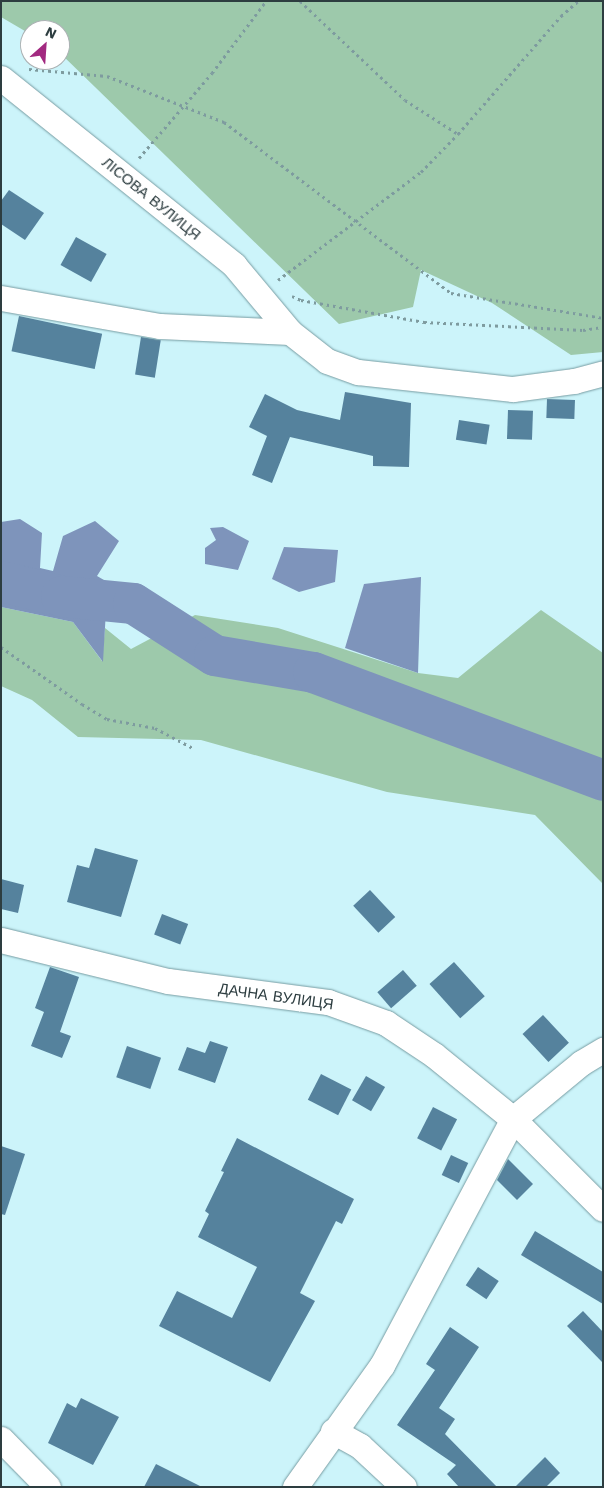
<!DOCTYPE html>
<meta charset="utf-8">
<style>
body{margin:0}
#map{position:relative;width:604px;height:1488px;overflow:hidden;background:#ccf4fa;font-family:"Work Sans",sans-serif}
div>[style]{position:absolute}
.forest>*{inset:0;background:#9dc9ab}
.water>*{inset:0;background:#7e94bb}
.river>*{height:41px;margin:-20.5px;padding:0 20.5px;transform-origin:20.5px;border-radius:20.5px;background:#7e94bb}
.building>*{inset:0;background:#55829d;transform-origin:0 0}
.path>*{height:3px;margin-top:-1.5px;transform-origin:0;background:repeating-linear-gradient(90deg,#7e9b9f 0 2.5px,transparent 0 6.5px)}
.roads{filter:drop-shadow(0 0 1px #779ca2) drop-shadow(0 0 1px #779ca2)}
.street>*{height:25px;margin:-12.5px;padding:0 12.5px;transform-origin:12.5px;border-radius:12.5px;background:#fff}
span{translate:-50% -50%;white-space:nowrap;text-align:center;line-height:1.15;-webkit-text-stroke:5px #fff;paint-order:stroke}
.street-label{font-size:15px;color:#2d3d40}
.frame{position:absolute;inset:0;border:2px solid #2d3d40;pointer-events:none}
.north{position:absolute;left:20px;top:20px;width:50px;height:50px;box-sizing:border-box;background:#fff;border:1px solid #abb1b3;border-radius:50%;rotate:26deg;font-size:14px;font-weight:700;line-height:20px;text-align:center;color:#2d3d40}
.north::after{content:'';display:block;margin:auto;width:18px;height:22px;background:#a22980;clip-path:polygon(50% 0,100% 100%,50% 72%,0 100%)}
</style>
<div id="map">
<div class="forest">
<div style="clip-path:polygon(1px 1px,603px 1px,603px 352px,571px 355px,492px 303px,421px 270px,413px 307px,339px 324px,60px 53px,60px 30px,30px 30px,30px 34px,1px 17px)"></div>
<div style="clip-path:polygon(1px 607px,73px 622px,102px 661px,105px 628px,131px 649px,195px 615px,278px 628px,418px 673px,458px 678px,541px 610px,603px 653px,603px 884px,535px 815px,387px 792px,201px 740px,78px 737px,32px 700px,1px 686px)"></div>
</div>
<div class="water">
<div style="clip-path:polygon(20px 519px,42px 533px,40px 568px,53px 571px,63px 536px,95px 521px,119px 541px,97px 576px,177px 622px,151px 626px,106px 610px,103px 662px,73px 622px,1px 607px,1px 522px)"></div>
<div style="clip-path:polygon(223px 527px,249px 541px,238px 570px,205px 564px,205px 548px,216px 540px,210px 528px)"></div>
<div style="clip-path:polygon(284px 547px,338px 550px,335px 582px,299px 592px,272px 579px)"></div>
<div style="clip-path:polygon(421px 577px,418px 673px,345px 648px,364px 584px)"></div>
</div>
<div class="river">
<div style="left:1px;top:581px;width:62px;rotate:14deg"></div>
<div style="left:61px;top:596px;width:72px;rotate:5.6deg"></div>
<div style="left:133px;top:603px;width:96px;rotate:32.7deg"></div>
<div style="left:214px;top:655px;width:100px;rotate:9.7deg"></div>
<div style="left:313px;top:672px;width:309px;rotate:20.4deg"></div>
</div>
<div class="building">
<div style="clip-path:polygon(9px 190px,44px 213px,25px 240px,1px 224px,1px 201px)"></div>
<div style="left:76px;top:237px;width:35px;height:32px;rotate:29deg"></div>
<div style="left:19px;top:316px;width:85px;height:36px;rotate:12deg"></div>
<div style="left:141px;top:337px;width:20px;height:38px;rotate:9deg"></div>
<div style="clip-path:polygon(345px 392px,411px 403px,409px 467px,373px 466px,373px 456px,290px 437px,272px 483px,252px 475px,267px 436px,249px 427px,265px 394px,297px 410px,340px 420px)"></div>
<div style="left:547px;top:399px;width:28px;height:19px;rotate:2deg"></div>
<div style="left:508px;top:410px;width:25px;height:29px;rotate:2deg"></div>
<div style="left:459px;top:420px;width:31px;height:20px;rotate:9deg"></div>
<div style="clip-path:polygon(95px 848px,138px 860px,121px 917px,67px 902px,77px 865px,89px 868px)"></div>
<div style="clip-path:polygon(1px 879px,24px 885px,18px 913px,1px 909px)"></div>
<div style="left:370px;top:890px;width:37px;height:23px;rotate:47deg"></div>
<div style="left:162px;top:914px;width:28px;height:22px;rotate:21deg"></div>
<div style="left:454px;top:962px;width:46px;height:33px;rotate:48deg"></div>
<div style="clip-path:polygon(50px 967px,79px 977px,60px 1032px,71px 1036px,62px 1058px,31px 1046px,44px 1012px,35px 1008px)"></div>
<div style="left:403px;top:970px;width:21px;height:34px;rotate:49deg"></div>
<div style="left:543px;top:1015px;width:38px;height:28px;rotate:47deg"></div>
<div style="clip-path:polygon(210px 1041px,228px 1047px,215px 1083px,178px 1070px,187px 1047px,205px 1053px)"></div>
<div style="left:127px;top:1046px;width:36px;height:33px;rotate:19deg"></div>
<div style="left:321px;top:1074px;width:34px;height:29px;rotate:27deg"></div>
<div style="left:366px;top:1076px;width:22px;height:28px;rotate:30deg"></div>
<div style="left:433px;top:1107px;width:27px;height:35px;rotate:27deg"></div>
<div style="clip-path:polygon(237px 1138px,354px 1199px,342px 1224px,336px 1221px,300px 1293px,315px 1301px,270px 1382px,159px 1326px,177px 1291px,232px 1318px,257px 1267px,198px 1237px,209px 1214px,205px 1211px,224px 1172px,221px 1171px)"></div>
<div style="clip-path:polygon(1px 1146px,25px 1154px,5px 1215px,1px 1214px)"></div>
<div style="left:451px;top:1155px;width:19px;height:22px;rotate:25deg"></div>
<div style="clip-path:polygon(508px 1159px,533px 1184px,517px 1200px,497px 1180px)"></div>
<div style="clip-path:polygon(535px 1231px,603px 1272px,603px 1304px,521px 1255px)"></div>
<div style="left:478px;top:1267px;width:25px;height:22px;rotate:34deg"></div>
<div style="clip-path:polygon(583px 1311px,603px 1332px,603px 1363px,567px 1326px)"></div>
<div style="clip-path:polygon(450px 1327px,479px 1347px,439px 1408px,455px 1419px,445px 1434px,497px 1487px,459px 1487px,447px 1474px,456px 1465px,397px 1425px,435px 1370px,426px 1364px)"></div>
<div style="clip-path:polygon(81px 1398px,119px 1417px,93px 1465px,48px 1443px,67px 1403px,76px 1408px)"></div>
<div style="clip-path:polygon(545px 1457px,560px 1473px,546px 1487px,515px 1487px)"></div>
<div style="clip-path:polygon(156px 1464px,202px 1487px,144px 1487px)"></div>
</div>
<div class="path">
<div style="left:300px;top:1px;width:144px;rotate:43.3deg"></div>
<div style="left:405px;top:100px;width:63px;rotate:32.7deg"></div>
<div style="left:29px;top:69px;width:78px;rotate:5.1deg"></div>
<div style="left:107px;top:76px;width:126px;rotate:21.5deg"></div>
<div style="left:224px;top:122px;width:284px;rotate:37deg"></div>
<div style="left:451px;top:293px;width:154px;rotate:9.3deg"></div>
<div style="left:139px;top:158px;width:112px;rotate:-49.3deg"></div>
<div style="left:212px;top:73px;width:90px;rotate:-53.1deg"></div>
<div style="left:278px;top:280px;width:179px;rotate:-37.1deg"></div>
<div style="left:421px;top:172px;width:53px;rotate:-45.8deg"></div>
<div style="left:458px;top:134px;width:157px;rotate:-48.9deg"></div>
<div style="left:561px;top:16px;width:23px;rotate:-41deg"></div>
<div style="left:292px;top:296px;width:10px;rotate:24deg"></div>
<div style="left:301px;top:300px;width:125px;rotate:10.1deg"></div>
<div style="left:424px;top:322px;width:159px;rotate:2.9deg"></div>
<div style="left:583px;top:330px;width:20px;rotate:-9deg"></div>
<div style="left:1px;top:647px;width:99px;rotate:35.1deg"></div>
<div style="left:82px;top:704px;width:29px;rotate:31deg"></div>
<div style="left:107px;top:719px;width:49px;rotate:10.6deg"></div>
<div style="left:155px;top:728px;width:43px;rotate:27.8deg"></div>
</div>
<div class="roads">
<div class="street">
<div style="left:1px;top:78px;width:299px;rotate:38.7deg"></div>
<div style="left:234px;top:265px;width:87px;rotate:50.1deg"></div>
<div style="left:290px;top:332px;width:47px;rotate:38.1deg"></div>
<div style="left:327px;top:361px;width:33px;rotate:20deg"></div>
<div style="left:358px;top:372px;width:156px;rotate:6.3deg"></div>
<div style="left:513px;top:389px;width:62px;rotate:-7.5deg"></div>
<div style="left:574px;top:381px;width:30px;rotate:-15deg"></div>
<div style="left:1px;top:298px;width:161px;rotate:10deg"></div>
<div style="left:160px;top:326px;width:130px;rotate:2.6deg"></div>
<div style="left:1px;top:940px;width:172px;rotate:13.8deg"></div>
<div style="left:168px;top:981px;width:161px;rotate:7.5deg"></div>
<div style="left:328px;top:1002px;width:62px;rotate:19.9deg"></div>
<div style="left:386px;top:1023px;width:58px;rotate:33.7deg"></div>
<div style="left:434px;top:1055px;width:102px;rotate:39deg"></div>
<div style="left:513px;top:1119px;width:127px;rotate:45deg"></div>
<div style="left:333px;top:1431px;width:31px;rotate:29deg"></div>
<div style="left:360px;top:1446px;width:60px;rotate:43deg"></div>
<div style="left:1px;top:1439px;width:67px;rotate:45.6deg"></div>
<div style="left:295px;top:1487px;width:150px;rotate:-54.5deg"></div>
<div style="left:382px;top:1365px;width:279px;rotate:-62deg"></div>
<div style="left:513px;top:1119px;width:88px;rotate:-39.5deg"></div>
<div style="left:581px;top:1063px;width:26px;rotate:-31deg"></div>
</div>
</div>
<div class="street-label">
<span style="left:151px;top:199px;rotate:39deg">ЛІСОВА ВУЛИЦЯ</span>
<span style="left:276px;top:997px;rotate:8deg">ДАЧНА ВУЛИЦЯ</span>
</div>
<div class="frame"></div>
<div class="north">N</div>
</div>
